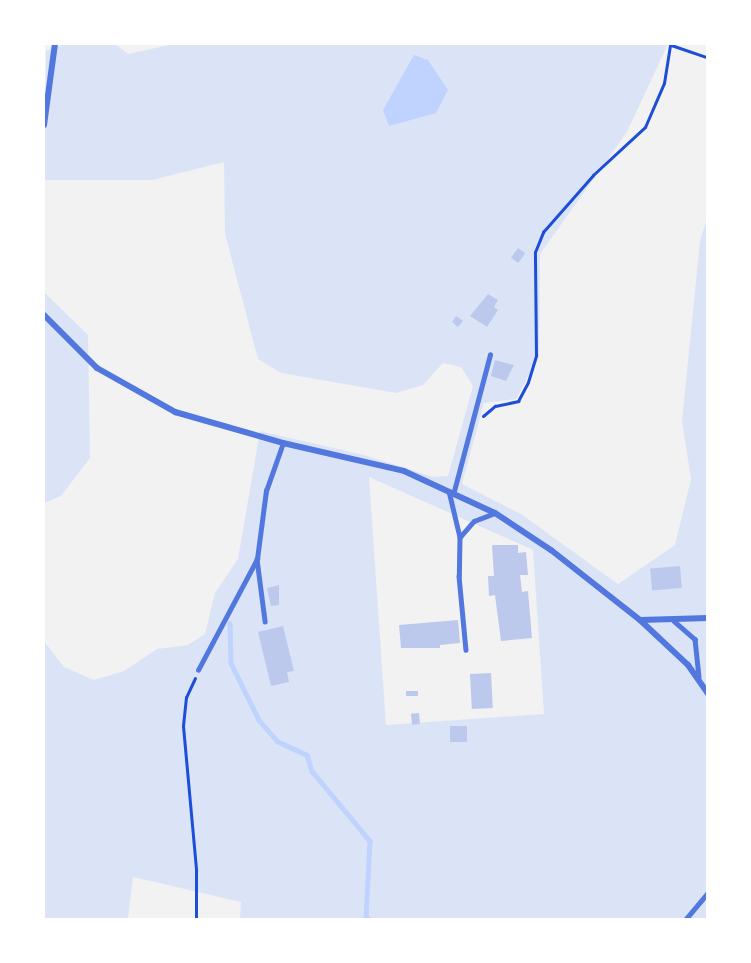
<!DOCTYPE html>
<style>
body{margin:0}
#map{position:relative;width:751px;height:963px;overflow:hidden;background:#f2f2f2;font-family:"Fira Sans",sans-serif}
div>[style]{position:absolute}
.green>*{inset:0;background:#dbe4f7}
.water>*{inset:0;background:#bfd3fe}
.stream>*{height:4.5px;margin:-2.25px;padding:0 2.25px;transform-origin:2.25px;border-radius:2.25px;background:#bfd3fe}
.building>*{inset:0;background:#bdc9ec;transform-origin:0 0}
.path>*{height:3px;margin:-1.5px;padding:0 1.5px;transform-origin:1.5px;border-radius:1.5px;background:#1d4ed8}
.service>*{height:4.5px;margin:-2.25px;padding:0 2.25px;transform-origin:2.25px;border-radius:2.25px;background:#5277de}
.minor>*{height:6px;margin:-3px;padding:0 3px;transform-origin:3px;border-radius:3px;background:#5277de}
span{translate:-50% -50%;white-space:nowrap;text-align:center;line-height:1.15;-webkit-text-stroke:5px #fff;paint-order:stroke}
.frame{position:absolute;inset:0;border:45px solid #fff;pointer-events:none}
</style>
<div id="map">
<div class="green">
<div style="clip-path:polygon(evenodd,64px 44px,115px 44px,128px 54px,174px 44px,668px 44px,627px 132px,540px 254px,539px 356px,516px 399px,484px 403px,462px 484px,521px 514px,618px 584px,675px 545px,691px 479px,682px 421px,700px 241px,707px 218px,707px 919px,240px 919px,241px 902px,133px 877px,128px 919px,44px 919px,44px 641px,64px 667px,94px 680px,124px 671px,157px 649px,188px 645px,205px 634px,215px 593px,238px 559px,260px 431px,364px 455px,433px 477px,448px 476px,473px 386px,461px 367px,443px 363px,423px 385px,396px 393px,281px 373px,258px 359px,225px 234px,224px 162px,152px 180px,45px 180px,44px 187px,46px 51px,64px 44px,369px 477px,533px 550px,544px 714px,386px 725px,369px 477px)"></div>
<div style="clip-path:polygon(44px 292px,88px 335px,90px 458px,61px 496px,44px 503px)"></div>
</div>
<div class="water">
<div style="clip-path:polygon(414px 55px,428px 60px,448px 90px,436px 113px,389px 126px,383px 110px)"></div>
</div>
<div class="stream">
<div style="left:230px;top:623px;width:40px;rotate:88.6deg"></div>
<div style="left:231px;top:663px;width:64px;rotate:63.8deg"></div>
<div style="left:259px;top:720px;width:28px;rotate:49deg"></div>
<div style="left:277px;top:741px;width:33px;rotate:25deg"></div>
<div style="left:307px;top:755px;width:17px;rotate:73deg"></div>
<div style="left:312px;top:771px;width:91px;rotate:50.4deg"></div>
<div style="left:370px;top:841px;width:76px;rotate:93deg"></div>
<div style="left:366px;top:917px;width:6px;rotate:31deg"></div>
</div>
<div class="building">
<div style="left:518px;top:248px;width:9px;height:12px;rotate:36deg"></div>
<div style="clip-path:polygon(488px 294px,498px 300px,494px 307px,498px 310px,487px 327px,470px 316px)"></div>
<div style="clip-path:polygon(456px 316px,463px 321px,458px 327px,452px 322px)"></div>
<div style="clip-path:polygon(495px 360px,514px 365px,506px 381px,491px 376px)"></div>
<div style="clip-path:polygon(492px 545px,518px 545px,518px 553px,526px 552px,528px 575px,520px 575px,522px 592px,528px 591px,532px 638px,501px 641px,495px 595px,489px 596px,488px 576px,494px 576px)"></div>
<div style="left:680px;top:566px;width:22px;height:30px;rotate:85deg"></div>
<div style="clip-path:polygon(279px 585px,279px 605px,271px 606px,267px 588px)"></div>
<div style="clip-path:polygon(458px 620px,460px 643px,440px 645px,440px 648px,401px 648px,399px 625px)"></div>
<div style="clip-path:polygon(283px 626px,294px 671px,287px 672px,289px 682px,271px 686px,258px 632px)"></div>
<div style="left:491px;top:673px;width:35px;height:21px;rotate:87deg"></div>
<div style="left:418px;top:691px;width:5px;height:12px;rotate:90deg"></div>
<div style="left:419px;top:713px;width:11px;height:8px;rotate:85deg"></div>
<div style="left:450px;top:726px;width:17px;height:16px"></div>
</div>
<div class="path">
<div style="left:671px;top:45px;width:39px;rotate:19deg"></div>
<div style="left:483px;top:416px;width:16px;rotate:-40deg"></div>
<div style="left:495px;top:406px;width:24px;rotate:-12deg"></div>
<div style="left:518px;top:401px;width:21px;rotate:-62deg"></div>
<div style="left:528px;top:382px;width:28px;rotate:-73deg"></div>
<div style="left:536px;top:355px;width:103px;rotate:-90.6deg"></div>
<div style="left:535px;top:252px;width:22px;rotate:-68deg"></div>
<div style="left:543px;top:232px;width:76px;rotate:-48.7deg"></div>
<div style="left:593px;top:175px;width:71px;rotate:-42.7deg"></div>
<div style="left:645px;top:127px;width:48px;rotate:-66.6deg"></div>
<div style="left:664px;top:83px;width:39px;rotate:-81deg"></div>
<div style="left:195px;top:678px;width:21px;rotate:115deg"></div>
<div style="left:186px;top:697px;width:29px;rotate:96deg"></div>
<div style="left:183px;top:726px;width:145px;rotate:84.8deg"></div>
<div style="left:196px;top:870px;width:50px;rotate:90deg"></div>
</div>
<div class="service">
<div style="left:449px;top:491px;width:47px;rotate:76.6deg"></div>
<div style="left:460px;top:537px;width:39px;rotate:91deg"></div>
<div style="left:459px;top:576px;width:74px;rotate:84.6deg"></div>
<div style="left:454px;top:491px;width:141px;rotate:-75.2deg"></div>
<div style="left:460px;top:537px;width:21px;rotate:-49deg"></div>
<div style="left:474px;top:521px;width:22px;rotate:-21deg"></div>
<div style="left:257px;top:559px;width:63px;rotate:82.6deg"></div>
<div style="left:674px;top:621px;width:28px;rotate:41deg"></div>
<div style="left:695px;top:639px;width:38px;rotate:84deg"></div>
<div style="left:198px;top:670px;width:126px;rotate:-62deg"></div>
<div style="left:257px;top:559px;width:69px;rotate:-82.5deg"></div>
<div style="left:266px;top:491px;width:51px;rotate:-70.5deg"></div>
<div style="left:685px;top:920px;width:35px;rotate:-50deg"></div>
</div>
<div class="minor">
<div style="left:44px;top:125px;width:82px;rotate:-82.3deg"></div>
<div style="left:44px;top:315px;width:75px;rotate:45deg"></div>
<div style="left:97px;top:368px;width:90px;rotate:29.4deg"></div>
<div style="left:175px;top:412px;width:112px;rotate:16deg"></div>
<div style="left:283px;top:443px;width:124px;rotate:13deg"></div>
<div style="left:404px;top:471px;width:100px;rotate:24.8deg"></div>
<div style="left:495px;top:513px;width:67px;rotate:33.5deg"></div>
<div style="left:551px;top:550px;width:113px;rotate:38.2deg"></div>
<div style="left:640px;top:620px;width:66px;rotate:43.2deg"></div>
<div style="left:688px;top:665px;width:35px;rotate:55deg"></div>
<div style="left:640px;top:620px;width:68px;rotate:-1.7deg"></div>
</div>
<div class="frame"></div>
</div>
